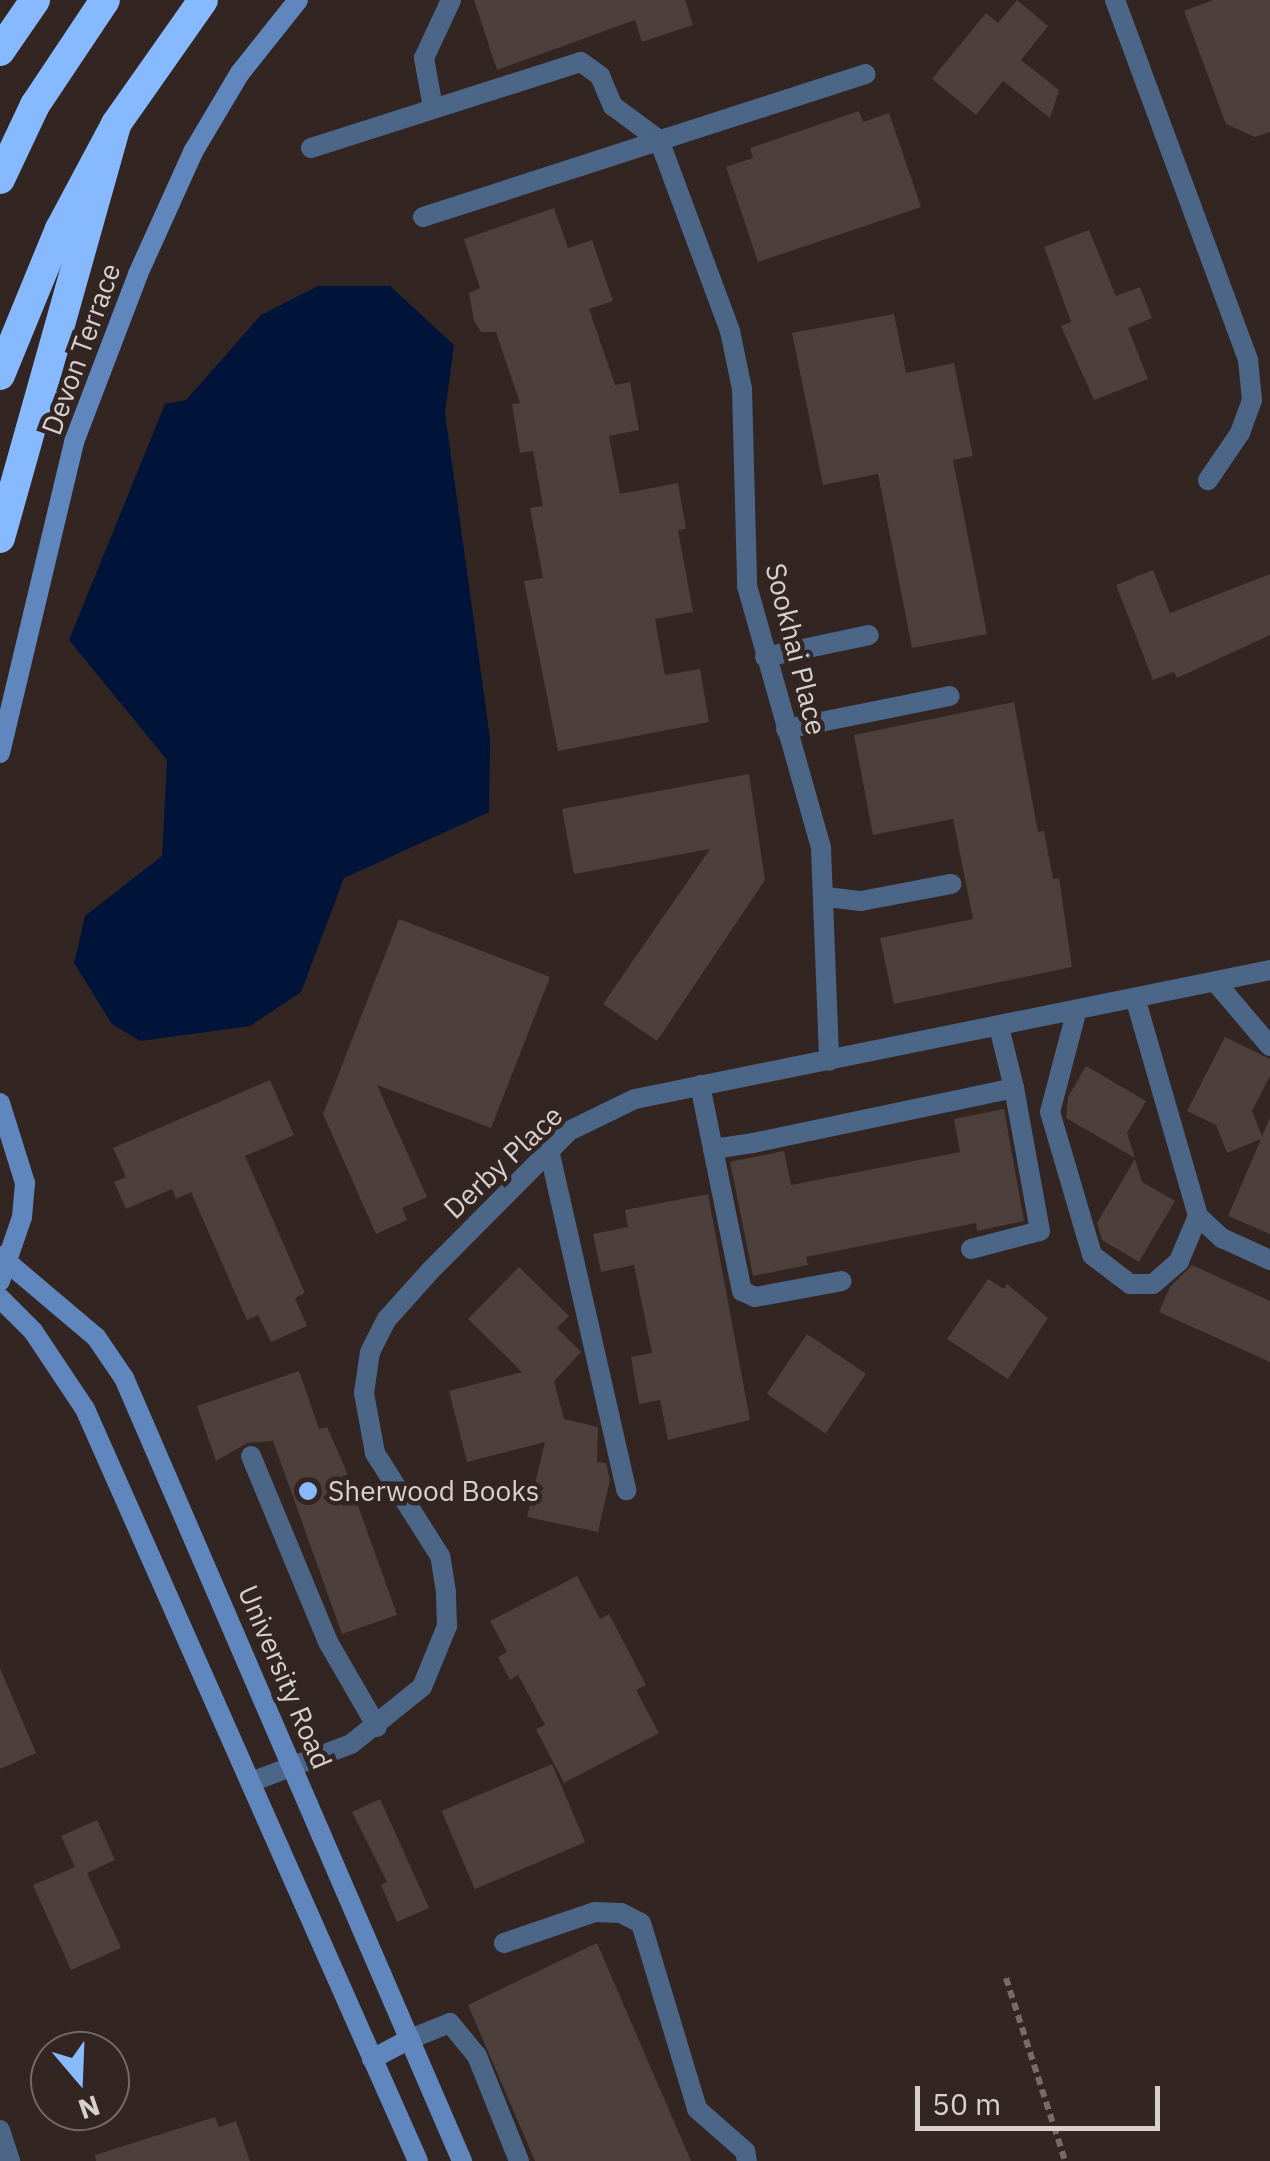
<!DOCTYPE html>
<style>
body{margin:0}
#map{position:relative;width:1270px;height:2161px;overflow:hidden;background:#322522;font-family:"IBM Plex Sans",sans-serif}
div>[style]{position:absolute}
.water>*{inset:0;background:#001439}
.building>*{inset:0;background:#4d3f3b;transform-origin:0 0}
.path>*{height:6px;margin-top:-3px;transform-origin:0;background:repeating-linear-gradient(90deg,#766b68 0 8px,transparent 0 13px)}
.lane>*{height:20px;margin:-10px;padding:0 10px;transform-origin:10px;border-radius:10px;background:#4c6688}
.street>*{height:20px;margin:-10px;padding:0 10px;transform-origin:10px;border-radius:10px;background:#4c6688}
.secondary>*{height:20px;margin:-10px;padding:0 10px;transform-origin:10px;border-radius:10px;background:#5f87be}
.highway>*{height:30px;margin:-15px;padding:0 15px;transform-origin:15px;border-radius:15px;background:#86b9fd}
.dots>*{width:28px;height:28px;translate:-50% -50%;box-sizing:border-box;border:5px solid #322522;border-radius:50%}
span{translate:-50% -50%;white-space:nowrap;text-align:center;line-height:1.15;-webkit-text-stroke:9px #322522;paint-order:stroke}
.street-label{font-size:28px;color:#d8d0cd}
.poi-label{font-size:28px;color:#d8d0cd}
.left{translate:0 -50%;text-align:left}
.north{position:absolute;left:30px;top:2031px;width:100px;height:100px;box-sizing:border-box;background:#322522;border:2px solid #746966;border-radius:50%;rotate:161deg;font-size:28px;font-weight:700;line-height:40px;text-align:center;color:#d8d0cd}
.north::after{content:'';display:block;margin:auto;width:35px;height:45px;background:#89bafc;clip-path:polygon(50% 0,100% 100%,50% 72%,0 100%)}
.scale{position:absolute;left:915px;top:2086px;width:245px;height:45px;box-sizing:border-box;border:5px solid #d8d0cd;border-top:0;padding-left:12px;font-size:30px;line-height:35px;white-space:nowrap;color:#d8d0cd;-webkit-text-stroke:8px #322522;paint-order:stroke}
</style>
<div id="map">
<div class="water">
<div style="clip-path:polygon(318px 286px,390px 286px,454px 345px,445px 413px,490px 738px,489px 812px,344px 878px,301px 992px,250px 1026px,140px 1041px,112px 1024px,74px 963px,85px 916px,162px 856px,167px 760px,69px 640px,165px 404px,186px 400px,261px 315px)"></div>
</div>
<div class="building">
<div style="clip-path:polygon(474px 0,685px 0,693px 25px,642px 42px,635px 20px,497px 70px)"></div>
<div style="clip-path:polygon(1017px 0,1048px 26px,1021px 60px,1059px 90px,1050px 118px,1003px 81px,976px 115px,932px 79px,986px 13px,998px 23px)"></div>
<div style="clip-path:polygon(1213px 0,1270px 0,1270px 132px,1255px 137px,1226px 124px,1184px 11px)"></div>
<div style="clip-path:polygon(859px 111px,863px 122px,889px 113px,921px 207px,758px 262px,726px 167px,753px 158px,750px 148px)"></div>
<div style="clip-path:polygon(554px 208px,568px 248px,592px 240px,613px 301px,589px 309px,615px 385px,630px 382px,639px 430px,609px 436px,620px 494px,678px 483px,686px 529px,678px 530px,693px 612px,655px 619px,665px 675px,700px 669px,709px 722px,558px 751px,524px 581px,543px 578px,530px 508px,543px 506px,533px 451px,520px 453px,512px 404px,520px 403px,496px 332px,481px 332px,474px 321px,469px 293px,480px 288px,464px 239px)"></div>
<div style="clip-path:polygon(1089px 230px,1116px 296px,1140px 287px,1152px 318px,1128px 328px,1148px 379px,1094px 400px,1061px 326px,1071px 322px,1044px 247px)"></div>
<div style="clip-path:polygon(894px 314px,906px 373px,954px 363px,973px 456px,953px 460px,987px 634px,912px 648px,878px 474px,823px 485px,792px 333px)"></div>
<div style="clip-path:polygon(1153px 570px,1170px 613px,1270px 574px,1270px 635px,1177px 678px,1174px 672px,1153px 680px,1116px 585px)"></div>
<div style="clip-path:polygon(1014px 702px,1038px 832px,1044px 831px,1053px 879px,1059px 878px,1072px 967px,894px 1004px,880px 938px,973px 919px,953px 819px,873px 835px,854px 735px)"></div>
<div style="clip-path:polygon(749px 774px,765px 880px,657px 1041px,603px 1004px,710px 849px,574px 874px,562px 809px)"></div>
<div style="clip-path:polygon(399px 919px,550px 977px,491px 1128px,377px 1085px,427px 1197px,402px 1208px,407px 1220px,376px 1234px,323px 1114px)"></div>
<div style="clip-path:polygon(1225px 1037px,1270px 1059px,1270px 1076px,1252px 1111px,1262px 1136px,1270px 1118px,1270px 1234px,1228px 1216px,1261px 1139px,1227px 1153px,1216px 1125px,1187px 1111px)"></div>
<div style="clip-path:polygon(1086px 1066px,1146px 1101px,1127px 1133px,1135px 1158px,1066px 1118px,1068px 1097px)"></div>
<div style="clip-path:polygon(270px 1080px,294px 1135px,245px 1156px,305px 1293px,295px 1298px,307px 1326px,271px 1342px,258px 1315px,247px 1320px,191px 1192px,176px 1199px,172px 1189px,126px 1209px,114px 1182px,126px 1177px,113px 1148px)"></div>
<div style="clip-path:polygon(1004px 1109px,1024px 1221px,977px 1231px,976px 1223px,806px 1257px,808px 1265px,753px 1276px,730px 1162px,784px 1151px,791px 1185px,960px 1152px,954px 1119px)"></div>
<div style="clip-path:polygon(1135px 1159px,1142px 1182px,1175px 1201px,1139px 1262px,1102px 1240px,1097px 1223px)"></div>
<div style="clip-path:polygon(708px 1194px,750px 1420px,668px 1440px,660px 1400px,639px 1404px,631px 1357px,652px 1353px,634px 1265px,601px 1272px,593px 1234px,628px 1227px,625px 1210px)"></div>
<div style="clip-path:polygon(1192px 1265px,1270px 1301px,1270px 1362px,1159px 1312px,1170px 1287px)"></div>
<div style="clip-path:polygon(519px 1267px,569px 1316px,557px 1328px,581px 1352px,554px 1381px,564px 1419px,598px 1427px,597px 1462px,606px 1463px,610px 1480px,598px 1532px,527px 1517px,545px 1442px,467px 1462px,449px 1391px,522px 1372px,468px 1319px)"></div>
<div style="clip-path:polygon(988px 1279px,1004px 1289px,1007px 1284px,1048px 1318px,1008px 1379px,947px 1339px)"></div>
<div style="left:807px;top:1334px;width:71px;height:72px;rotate:34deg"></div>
<div style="clip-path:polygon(299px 1371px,319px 1429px,327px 1427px,343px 1463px,397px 1615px,342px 1634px,273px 1441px,247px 1443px,216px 1461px,197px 1406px)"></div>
<div style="clip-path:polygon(577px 1576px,600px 1619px,609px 1614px,646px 1685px,636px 1690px,659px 1733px,564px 1783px,536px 1729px,545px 1725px,518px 1675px,510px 1680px,498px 1657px,507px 1652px,490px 1621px)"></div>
<div style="clip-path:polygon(0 1668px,36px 1753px,0 1769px)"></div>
<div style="left:552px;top:1764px;width:85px;height:120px;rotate:67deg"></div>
<div style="clip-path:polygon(380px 1799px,429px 1908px,397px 1922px,381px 1885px,387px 1882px,352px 1812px)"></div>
<div style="clip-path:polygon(97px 1820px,115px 1860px,87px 1873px,121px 1948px,71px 1970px,33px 1885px,75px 1867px,61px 1836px)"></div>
<div style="clip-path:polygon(597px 1943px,691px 2161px,535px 2161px,468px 2005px)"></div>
<div style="clip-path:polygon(215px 2117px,219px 2127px,236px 2121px,250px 2161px,96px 2161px,95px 2155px)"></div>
</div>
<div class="path">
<div style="left:1006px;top:1978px;width:192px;rotate:72.1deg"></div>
</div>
<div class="lane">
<div style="left:433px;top:108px;width:51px;rotate:-100.2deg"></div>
<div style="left:424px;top:58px;width:64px;rotate:-65deg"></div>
<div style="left:311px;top:148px;width:283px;rotate:-17.7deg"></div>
<div style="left:581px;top:62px;width:24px;rotate:36deg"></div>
<div style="left:600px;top:76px;width:33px;rotate:67deg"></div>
<div style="left:613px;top:106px;width:57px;rotate:36.5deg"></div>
<div style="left:423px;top:217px;width:465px;rotate:-17.9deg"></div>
<div style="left:765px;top:657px;width:106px;rotate:-11.9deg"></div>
<div style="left:786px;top:729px;width:167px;rotate:-11.4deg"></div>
<div style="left:827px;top:897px;width:34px;rotate:7deg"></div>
<div style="left:861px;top:901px;width:92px;rotate:-10.7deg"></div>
<div style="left:1218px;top:985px;width:80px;rotate:49.6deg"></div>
<div style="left:1136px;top:1001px;width:224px;rotate:73.9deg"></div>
<div style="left:1198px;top:1216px;width:33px;rotate:43deg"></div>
<div style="left:1222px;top:1238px;width:53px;rotate:24.6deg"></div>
<div style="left:1076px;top:1013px;width:102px;rotate:104.7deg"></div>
<div style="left:1050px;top:1112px;width:149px;rotate:73.6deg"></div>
<div style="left:1092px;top:1255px;width:48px;rotate:37.3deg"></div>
<div style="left:1130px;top:1284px;width:23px"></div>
<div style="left:1153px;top:1284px;width:35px;rotate:-41deg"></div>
<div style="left:1179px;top:1261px;width:49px;rotate:-67.1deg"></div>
<div style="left:700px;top:1085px;width:65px;rotate:78.5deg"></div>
<div style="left:713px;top:1149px;width:40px;rotate:-8.5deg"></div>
<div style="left:753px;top:1143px;width:267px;rotate:-11.9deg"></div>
<div style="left:1014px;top:1088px;width:63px;rotate:-103.8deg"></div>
<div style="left:713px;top:1149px;width:145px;rotate:78.5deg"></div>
<div style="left:742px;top:1291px;width:14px;rotate:25deg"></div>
<div style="left:755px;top:1297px;width:88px;rotate:-10.4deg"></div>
<div style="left:549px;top:1150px;width:349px;rotate:77.2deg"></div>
<div style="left:971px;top:1249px;width:71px;rotate:-14.6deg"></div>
<div style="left:1040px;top:1231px;width:145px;rotate:-100.3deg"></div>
<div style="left:251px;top:1456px;width:201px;rotate:67.5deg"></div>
<div style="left:328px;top:1642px;width:98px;rotate:60deg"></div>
<div style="left:504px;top:1943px;width:96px;rotate:-18.8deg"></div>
<div style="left:595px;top:1912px;width:26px;rotate:2deg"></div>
<div style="left:621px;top:1913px;width:22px;rotate:27deg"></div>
<div style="left:641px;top:1923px;width:194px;rotate:73.2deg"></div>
<div style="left:697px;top:2109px;width:64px;rotate:41.2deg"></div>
<div style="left:745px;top:2151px;width:10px;rotate:79deg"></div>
<div style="left:410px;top:2039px;width:43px;rotate:-21.8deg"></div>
<div style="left:450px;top:2023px;width:43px;rotate:50.7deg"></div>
<div style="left:477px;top:2056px;width:113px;rotate:68.2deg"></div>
</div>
<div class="street">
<div style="left:1115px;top:0;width:384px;rotate:69.7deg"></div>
<div style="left:1248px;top:360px;width:40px;rotate:84.3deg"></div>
<div style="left:1252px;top:400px;width:35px;rotate:110deg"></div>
<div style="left:1240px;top:433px;width:57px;rotate:124.2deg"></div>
<div style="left:659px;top:140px;width:204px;rotate:69.6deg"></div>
<div style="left:730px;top:331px;width:59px;rotate:78.3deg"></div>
<div style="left:742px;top:389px;width:197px;rotate:88.5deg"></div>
<div style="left:747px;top:586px;width:272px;rotate:74.2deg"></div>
<div style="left:821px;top:848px;width:213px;rotate:87.8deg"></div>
<div style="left:251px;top:1782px;width:107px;rotate:-20.8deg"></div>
<div style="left:351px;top:1744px;width:91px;rotate:-38.8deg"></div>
<div style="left:422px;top:1687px;width:66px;rotate:-67.7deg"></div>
<div style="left:447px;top:1626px;width:34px;rotate:-92deg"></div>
<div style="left:446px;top:1592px;width:36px;rotate:-99deg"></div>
<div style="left:440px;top:1556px;width:122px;rotate:-122.3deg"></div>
<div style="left:375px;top:1453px;width:61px;rotate:-100.4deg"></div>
<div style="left:364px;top:1393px;width:41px;rotate:-81.7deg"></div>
<div style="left:370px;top:1352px;width:37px;rotate:-63deg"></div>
<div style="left:387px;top:1319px;width:66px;rotate:-48.1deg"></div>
<div style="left:431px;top:1270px;width:196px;rotate:-45.2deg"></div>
<div style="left:569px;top:1131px;width:73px;rotate:-25.9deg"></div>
<div style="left:635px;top:1099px;width:648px;rotate:-11.48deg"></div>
<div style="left:0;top:2130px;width:33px;rotate:72deg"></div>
</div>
<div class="secondary">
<div style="left:0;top:753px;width:320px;rotate:-76.6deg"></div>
<div style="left:74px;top:442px;width:180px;rotate:-69.1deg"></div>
<div style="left:138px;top:274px;width:134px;rotate:-65.7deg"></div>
<div style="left:193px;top:152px;width:92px;rotate:-59.3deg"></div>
<div style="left:240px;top:73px;width:93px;rotate:-51.5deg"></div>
<div style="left:0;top:1103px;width:84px;rotate:72.6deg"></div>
<div style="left:25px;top:1183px;width:34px;rotate:95deg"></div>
<div style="left:22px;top:1217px;width:68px;rotate:109deg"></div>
<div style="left:0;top:1256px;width:126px;rotate:40.2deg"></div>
<div style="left:96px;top:1337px;width:50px;rotate:55.7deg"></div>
<div style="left:124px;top:1378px;width:853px;rotate:66.65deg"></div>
<div style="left:0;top:1298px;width:47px;rotate:45deg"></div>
<div style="left:33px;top:1331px;width:94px;rotate:56.3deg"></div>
<div style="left:85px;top:1409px;width:822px;rotate:66.12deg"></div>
<div style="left:372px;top:2059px;width:43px;rotate:-27.8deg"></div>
</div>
<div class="highway">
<div style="left:0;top:51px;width:62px;rotate:-55.5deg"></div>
<div style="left:0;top:179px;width:82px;rotate:-64.7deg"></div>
<div style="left:35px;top:105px;width:126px;rotate:-56.3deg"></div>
<div style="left:0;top:375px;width:158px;rotate:-67.7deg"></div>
<div style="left:60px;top:229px;width:119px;rotate:-61.9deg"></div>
<div style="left:116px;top:124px;width:151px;rotate:-54.9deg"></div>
<div style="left:0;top:538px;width:430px;rotate:-74.3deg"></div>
</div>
<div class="dots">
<div style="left:308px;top:1491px;background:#89bafc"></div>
</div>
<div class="street-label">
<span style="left:81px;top:349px;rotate:-70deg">Devon Terrace</span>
<span style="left:796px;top:649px;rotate:76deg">Sookhai Place</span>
<span style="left:503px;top:1162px;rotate:-43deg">Derby Place</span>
<span style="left:285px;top:1677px;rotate:67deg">University Road</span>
</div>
<div class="poi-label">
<span class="left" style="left:328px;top:1491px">Sherwood Books</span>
</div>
<div class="north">N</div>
<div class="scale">50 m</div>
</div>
